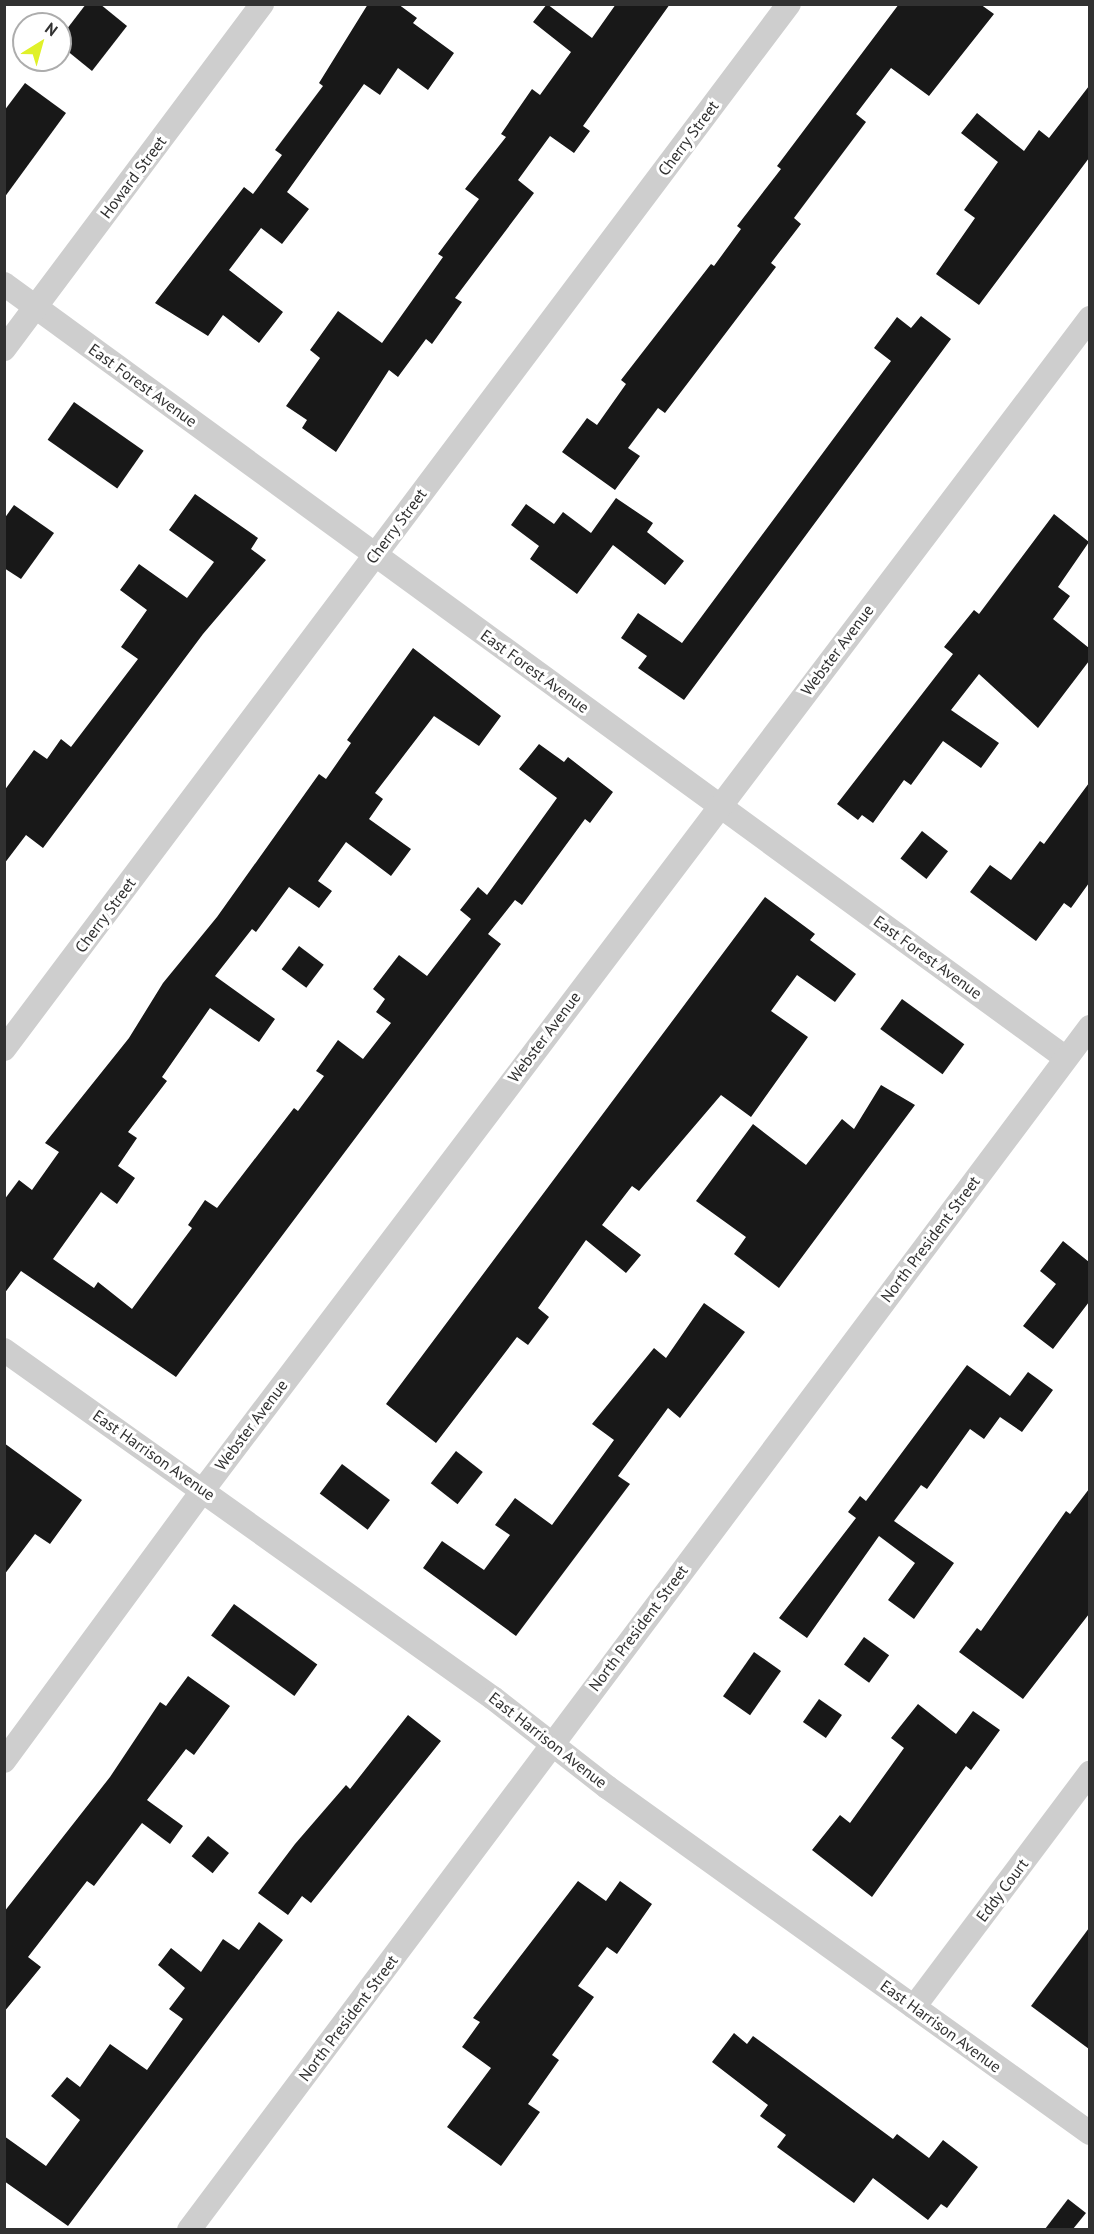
<!DOCTYPE html>
<style>
body{margin:0}
#map{position:relative;width:1094px;height:2234px;overflow:hidden;background:#fff;font-family:"PT Sans",sans-serif}
div>[style]{position:absolute}
.building>*{inset:0;background:#181818;transform-origin:0 0}
.minor>*{height:24px;margin:-12px;padding:0 12px;transform-origin:12px;border-radius:12px;background:#cecece}
span{translate:-50% -50%;white-space:nowrap;text-align:center;line-height:1.15;-webkit-text-stroke:6px #fff;paint-order:stroke}
.street-label{font-size:16px;color:#313131}
.frame{position:absolute;inset:0;border:6px solid #313131;pointer-events:none}
.north{position:absolute;left:12px;top:12px;width:60px;height:60px;box-sizing:border-box;background:#fff;border:2px solid #adadad;border-radius:50%;rotate:37deg;font-size:16px;font-weight:700;line-height:24px;text-align:center;color:#313131}
.north::after{content:'';display:block;margin:auto;width:21px;height:27px;background:#e0f12a;clip-path:polygon(50% 0,100% 100%,50% 72%,0 100%)}
</style>
<div id="map">
<div class="building">
<div style="clip-path:polygon(86px 4px,100px 4px,127px 26px,92px 71px,60px 45px,60px 38px)"></div>
<div style="clip-path:polygon(368px 4px,398px 4px,417px 18px,413px 23px,454px 53px,428px 90px,398px 68px,380px 95px,364px 84px,287px 192px,309px 209px,282px 244px,261px 228px,229px 270px,283px 312px,259px 343px,223px 315px,208px 336px,155px 303px,244px 187px,253px 194px,282px 155px,275px 150px,323px 86px,319px 83px)"></div>
<div style="clip-path:polygon(547px 4px,592px 38px,616px 4px,670px 4px,583px 126px,590px 131px,574px 153px,550px 136px,518px 180px,534px 193px,455px 298px,462px 302px,432px 344px,426px 339px,398px 377px,389px 370px,336px 452px,302px 428px,307px 420px,286px 406px,320px 358px,310px 350px,338px 311px,382px 343px,443px 257px,438px 254px,479px 199px,465px 189px,506px 137px,501px 134px,532px 89px,540px 95px,571px 52px,533px 22px)"></div>
<div style="clip-path:polygon(899px 4px,980px 4px,994px 14px,929px 96px,891px 68px,856px 114px,866px 122px,794px 218px,801px 224px,771px 263px,776px 267px,665px 413px,658px 408px,628px 448px,640px 456px,615px 490px,562px 452px,587px 418px,597px 425px,626px 384px,621px 380px,711px 264px,714px 266px,741px 229px,737px 226px,781px 169px,777px 166px)"></div>
<div style="clip-path:polygon(25px 83px,66px 113px,4px 198px,4px 111px)"></div>
<div style="clip-path:polygon(1089px 86px,1089px 158px,979px 305px,936px 274px,975px 218px,964px 210px,998px 162px,961px 133px,977px 113px,1024px 151px,1039px 130px,1049px 138px)"></div>
<div style="clip-path:polygon(921px 316px,951px 339px,684px 700px,638px 668px,647px 656px,621px 638px,638px 613px,682px 643px,891px 361px,874px 348px,897px 317px,911px 328px)"></div>
<div style="left:74px;top:402px;width:85px;height:46px;rotate:35deg"></div>
<div style="clip-path:polygon(195px 494px,258px 538px,251px 549px,266px 560px,203px 634px,43px 848px,26px 835px,4px 864px,4px 791px,34px 750px,47px 759px,61px 739px,71px 747px,138px 659px,121px 647px,147px 610px,120px 590px,139px 564px,187px 598px,214px 562px,169px 530px)"></div>
<div style="clip-path:polygon(616px 498px,653px 523px,647px 532px,684px 561px,665px 585px,613px 545px,577px 594px,530px 559px,539px 546px,511px 525px,526px 504px,554px 524px,563px 512px,591px 533px)"></div>
<div style="clip-path:polygon(14px 505px,54px 533px,21px 579px,4px 568px,4px 519px)"></div>
<div style="clip-path:polygon(1054px 514px,1089px 542px,1058px 587px,1070px 596px,1053px 619px,1089px 648px,1089px 661px,1038px 728px,979px 674px,951px 710px,999px 743px,981px 768px,943px 741px,911px 785px,904px 780px,873px 823px,862px 815px,858px 820px,837px 804px,953px 654px,944px 647px,974px 610px,979px 614px)"></div>
<div style="clip-path:polygon(413px 648px,501px 716px,479px 746px,434px 716px,375px 793px,383px 799px,369px 819px,411px 849px,391px 876px,346px 842px,318px 881px,332px 891px,319px 908px,289px 887px,256px 932px,252px 929px,215px 976px,275px 1019px,259px 1042px,210px 1008px,162px 1077px,167px 1081px,128px 1132px,137px 1138px,118px 1166px,135px 1178px,117px 1204px,101px 1192px,53px 1259px,94px 1288px,98px 1282px,132px 1309px,192px 1228px,188px 1225px,205px 1200px,217px 1208px,294px 1108px,298px 1111px,324px 1076px,316px 1071px,338px 1040px,363px 1059px,391px 1023px,376px 1012px,385px 999px,373px 989px,399px 955px,427px 976px,471px 919px,460px 910px,478px 887px,487px 895px,557px 798px,519px 769px,539px 744px,564px 762px,568px 757px,613px 792px,590px 823px,585px 819px,522px 905px,515px 900px,488px 934px,501px 944px,176px 1377px,21px 1271px,4px 1294px,4px 1200px,19px 1180px,32px 1190px,59px 1152px,45px 1143px,129px 1038px,163px 983px,217px 917px,319px 774px,326px 779px,351px 743px,347px 740px)"></div>
<div style="clip-path:polygon(1089px 783px,1089px 883px,1071px 908px,1064px 903px,1036px 941px,970px 892px,990px 865px,1011px 880px,1040px 841px,1044px 844px)"></div>
<div style="left:922px;top:831px;width:33px;height:35px;rotate:38deg"></div>
<div style="clip-path:polygon(765px 897px,815px 934px,810px 940px,856px 974px,835px 1002px,797px 975px,771px 1011px,808px 1037px,751px 1117px,721px 1095px,639px 1191px,632px 1186px,602px 1225px,641px 1255px,626px 1273px,586px 1240px,538px 1308px,549px 1317px,528px 1345px,517px 1337px,436px 1443px,386px 1404px)"></div>
<div style="left:299px;top:946px;width:31px;height:29px;rotate:37deg"></div>
<div style="left:902px;top:999px;width:77px;height:37px;rotate:36deg"></div>
<div style="clip-path:polygon(881px 1085px,915px 1105px,779px 1288px,734px 1254px,746px 1237px,696px 1201px,753px 1124px,806px 1165px,842px 1119px,854px 1129px)"></div>
<div style="clip-path:polygon(1063px 1241px,1089px 1262px,1089px 1302px,1053px 1349px,1023px 1326px,1056px 1284px,1040px 1271px)"></div>
<div style="clip-path:polygon(704px 1303px,745px 1332px,680px 1418px,668px 1408px,618px 1476px,630px 1484px,516px 1636px,423px 1568px,442px 1541px,484px 1570px,510px 1535px,495px 1525px,515px 1498px,552px 1525px,614px 1440px,592px 1424px,654px 1348px,666px 1358px)"></div>
<div style="clip-path:polygon(967px 1365px,1010px 1396px,1028px 1372px,1053px 1390px,1022px 1432px,1000px 1417px,984px 1439px,970px 1429px,927px 1489px,921px 1485px,894px 1521px,954px 1563px,914px 1619px,888px 1600px,915px 1563px,879px 1536px,807px 1638px,779px 1618px,856px 1518px,848px 1512px,860px 1496px,866px 1501px)"></div>
<div style="clip-path:polygon(4px 1443px,82px 1500px,50px 1544px,35px 1534px,4px 1575px)"></div>
<div style="left:456px;top:1451px;width:34px;height:41px;rotate:38deg"></div>
<div style="left:342px;top:1464px;width:60px;height:37px;rotate:37deg"></div>
<div style="clip-path:polygon(1089px 1489px,1089px 1614px,1023px 1699px,959px 1652px,977px 1628px,981px 1631px,1066px 1511px,1070px 1514px)"></div>
<div style="left:234px;top:1604px;width:103px;height:39px;rotate:36deg"></div>
<div style="left:864px;top:1637px;width:31px;height:34px;rotate:36deg"></div>
<div style="left:754px;top:1652px;width:33px;height:54px;rotate:35deg"></div>
<div style="clip-path:polygon(188px 1676px,230px 1706px,194px 1755px,186px 1749px,147px 1800px,183px 1826px,170px 1844px,142px 1823px,94px 1886px,87px 1881px,28px 1957px,41px 1967px,4px 2012px,4px 1912px,110px 1777px,160px 1702px,166px 1706px)"></div>
<div style="left:819px;top:1699px;width:28px;height:28px;rotate:35deg"></div>
<div style="clip-path:polygon(918px 1704px,956px 1734px,973px 1711px,1000px 1730px,971px 1770px,966px 1766px,872px 1897px,812px 1850px,840px 1815px,850px 1823px,904px 1748px,891px 1738px)"></div>
<div style="clip-path:polygon(408px 1715px,441px 1741px,311px 1903px,302px 1896px,288px 1915px,258px 1893px,295px 1844px,346px 1785px,350px 1789px)"></div>
<div style="left:208px;top:1836px;width:27px;height:26px;rotate:39deg"></div>
<div style="clip-path:polygon(578px 1881px,606px 1901px,620px 1881px,652px 1904px,617px 1954px,607px 1947px,578px 1986px,594px 1997px,552px 2055px,559px 2060px,528px 2104px,540px 2112px,501px 2166px,447px 2127px,491px 2068px,462px 2047px,480px 2022px,473px 2018px)"></div>
<div style="clip-path:polygon(259px 1922px,283px 1940px,68px 2226px,4px 2181px,4px 2136px,46px 2166px,80px 2120px,51px 2096px,67px 2077px,80px 2087px,110px 2044px,147px 2070px,183px 2019px,169px 2009px,185px 1988px,158px 1965px,171px 1948px,201px 1972px,223px 1939px,239px 1950px)"></div>
<div style="clip-path:polygon(1089px 1928px,1089px 2049px,1031px 2006px)"></div>
<div style="clip-path:polygon(734px 2033px,747px 2044px,753px 2036px,893px 2139px,897px 2134px,929px 2158px,943px 2140px,978px 2167px,947px 2208px,941px 2204px,928px 2220px,873px 2178px,854px 2203px,777px 2147px,786px 2135px,760px 2116px,768px 2105px,712px 2062px)"></div>
<div style="clip-path:polygon(1068px 2199px,1086px 2213px,1073px 2229px,1045px 2229px)"></div>
</div>
<div class="minor">
<div style="left:4px;top:284px;width:1314px;rotate:36.09deg"></div>
<div style="left:4px;top:349px;width:431px;rotate:-53.2deg"></div>
<div style="left:4px;top:1049px;width:1307px;rotate:-53.09deg"></div>
<div style="left:4px;top:1350px;width:600px;rotate:35.44deg"></div>
<div style="left:493px;top:1698px;width:145px;rotate:38deg"></div>
<div style="left:607px;top:1787px;width:594px;rotate:35.62deg"></div>
<div style="left:4px;top:1761px;width:336px;rotate:-53.7deg"></div>
<div style="left:203px;top:1490px;width:1470px;rotate:-52.88deg"></div>
<div style="left:914px;top:2007px;width:293px;rotate:-53.1deg"></div>
<div style="left:189px;top:2230px;width:1503px;rotate:-53.17deg"></div>
</div>
<div class="street-label">
<span style="left:688px;top:138px;rotate:-53deg">Cherry Street</span>
<span style="left:133px;top:177px;rotate:-53deg">Howard Street</span>
<span style="left:143px;top:385px;rotate:36deg">East Forest Avenue</span>
<span style="left:396px;top:526px;rotate:-53deg">Cherry Street</span>
<span style="left:837px;top:650px;rotate:-53deg">Webster Avenue</span>
<span style="left:535px;top:671px;rotate:36deg">East Forest Avenue</span>
<span style="left:105px;top:915px;rotate:-53deg">Cherry Street</span>
<span style="left:928px;top:957px;rotate:36deg">East Forest Avenue</span>
<span style="left:544px;top:1037px;rotate:-53deg">Webster Avenue</span>
<span style="left:930px;top:1239px;rotate:-53deg">North President Street</span>
<span style="left:251px;top:1425px;rotate:-53deg">Webster Avenue</span>
<span style="left:154px;top:1455px;rotate:35deg">East Harrison Avenue</span>
<span style="left:638px;top:1628px;rotate:-53deg">North President Street</span>
<span style="left:548px;top:1740px;rotate:38deg">East Harrison Avenue</span>
<span style="left:1002px;top:1890px;rotate:-53deg">Eddy Court</span>
<span style="left:348px;top:2018px;rotate:-53deg">North President Street</span>
<span style="left:941px;top:2026px;rotate:36deg">East Harrison Avenue</span>
</div>
<div class="frame"></div>
<div class="north">N</div>
</div>
